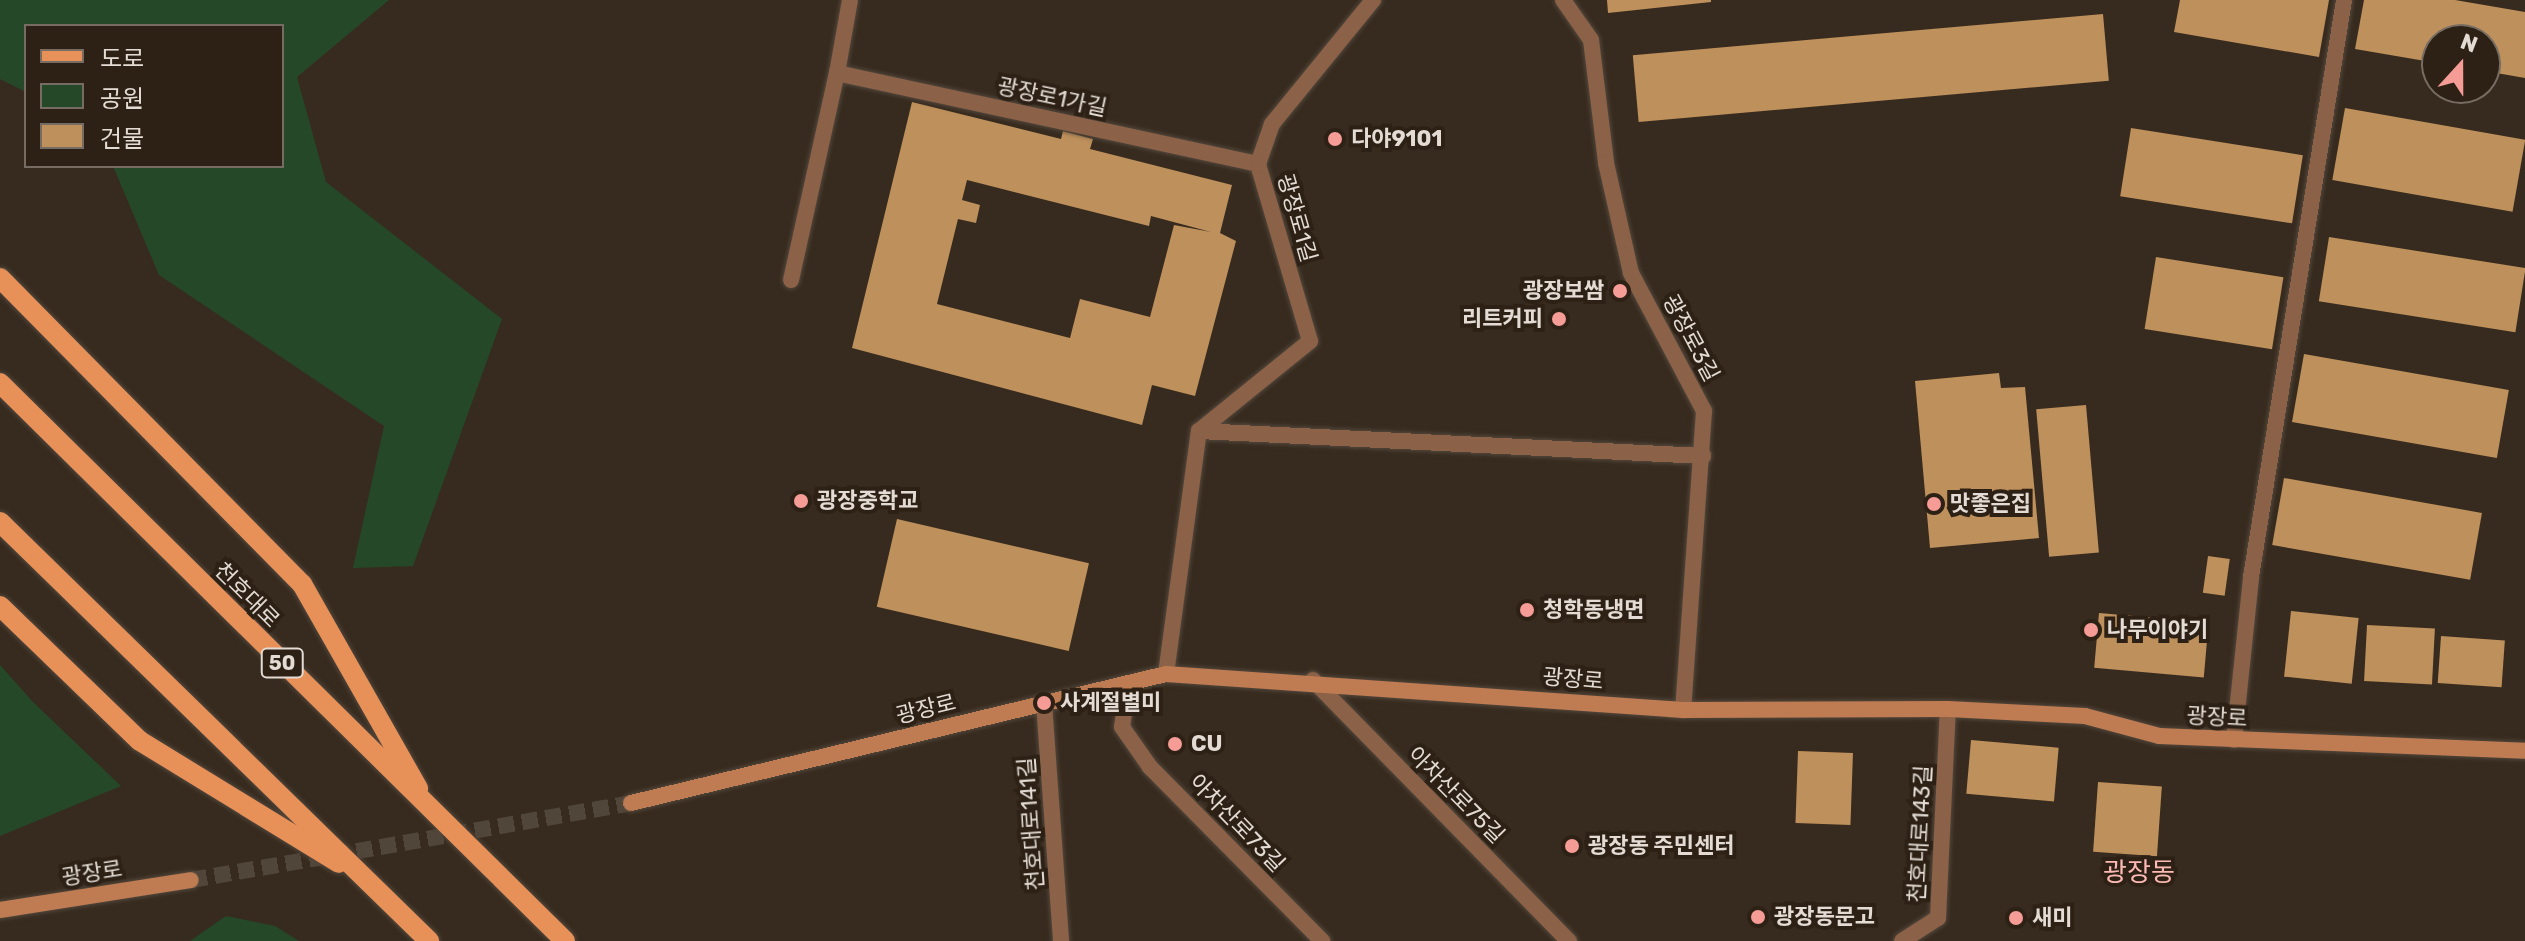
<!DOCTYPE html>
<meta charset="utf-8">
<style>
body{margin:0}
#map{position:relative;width:2525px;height:941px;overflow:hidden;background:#372b1f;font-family:Rubik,"Noto Sans KR",sans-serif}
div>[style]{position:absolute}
.green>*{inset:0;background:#254829}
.building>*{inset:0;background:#be905b;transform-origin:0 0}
.secondary-tunnel>*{height:16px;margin-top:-8px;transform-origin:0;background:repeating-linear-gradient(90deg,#51463a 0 16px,transparent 0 24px)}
.roads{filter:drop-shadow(0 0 2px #53473c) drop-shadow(0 0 2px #53473c)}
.lane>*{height:16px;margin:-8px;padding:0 8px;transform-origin:8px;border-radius:8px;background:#8b6147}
.street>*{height:16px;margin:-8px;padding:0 8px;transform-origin:8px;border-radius:8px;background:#8b6147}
.secondary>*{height:16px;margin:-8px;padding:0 8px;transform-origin:8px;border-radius:8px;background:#bf7c52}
.primary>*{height:20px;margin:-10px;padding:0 10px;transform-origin:10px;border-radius:10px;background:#e79159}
.dots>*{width:22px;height:22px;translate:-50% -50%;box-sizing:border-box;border:4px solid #2d2115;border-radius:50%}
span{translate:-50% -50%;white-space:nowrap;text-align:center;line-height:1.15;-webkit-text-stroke:8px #2d2115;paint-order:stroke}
.shield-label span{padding:2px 6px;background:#2d2115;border:2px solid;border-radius:6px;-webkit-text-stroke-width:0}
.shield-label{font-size:20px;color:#e4dcd4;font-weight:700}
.street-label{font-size:22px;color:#e4dcd4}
.poi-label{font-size:22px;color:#e4dcd4;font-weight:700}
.left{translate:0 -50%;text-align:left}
.right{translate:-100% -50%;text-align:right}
.quarter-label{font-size:26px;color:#fdb9b4}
.legend{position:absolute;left:24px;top:24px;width:260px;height:144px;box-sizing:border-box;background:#2d2115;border:2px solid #766c61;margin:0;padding:10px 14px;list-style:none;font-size:24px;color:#e4dcd4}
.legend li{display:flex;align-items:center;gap:16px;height:40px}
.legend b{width:40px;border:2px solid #766c61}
.north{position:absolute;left:2421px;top:24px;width:80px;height:80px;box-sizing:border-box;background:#2d2115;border:2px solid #766c61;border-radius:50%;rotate:21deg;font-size:22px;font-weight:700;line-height:32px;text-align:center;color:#e4dcd4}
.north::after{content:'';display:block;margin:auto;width:28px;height:36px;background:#f59c96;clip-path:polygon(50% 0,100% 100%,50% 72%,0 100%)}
</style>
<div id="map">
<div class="green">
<div style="clip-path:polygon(0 0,389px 0,297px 77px,326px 182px,502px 319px,413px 566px,353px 568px,384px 426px,159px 275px,113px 166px,282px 166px,282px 26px,26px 26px,26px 92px,0 79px)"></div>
<div style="clip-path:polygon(0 665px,33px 702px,121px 786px,0 836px)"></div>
<div style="clip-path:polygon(226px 916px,275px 926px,299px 941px,190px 941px)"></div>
</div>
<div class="building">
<div style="clip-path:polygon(1607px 0,1711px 0,1711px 2px,1608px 13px)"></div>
<div style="clip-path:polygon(2180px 0,2329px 0,2319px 57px,2174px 32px)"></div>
<div style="clip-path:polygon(2364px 0,2455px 0,2525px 12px,2525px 78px,2485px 71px,2485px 40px,2437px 40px,2437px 63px,2355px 49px)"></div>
<div style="left:2103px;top:14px;width:67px;height:472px;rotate:85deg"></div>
<div style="clip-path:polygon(evenodd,912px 102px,1061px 139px,1063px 131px,1093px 139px,1090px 149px,1232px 185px,1220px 233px,1236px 241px,1195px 396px,1152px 385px,1142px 425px,852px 348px,912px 102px,967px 180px,1149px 226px,1151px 216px,1211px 232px,1174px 225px,1150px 317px,1080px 299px,1070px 338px,937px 304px,958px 219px,976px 223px,980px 205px,962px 200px,967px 180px)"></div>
<div style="left:2345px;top:108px;width:183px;height:73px;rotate:10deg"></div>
<div style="left:2131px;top:128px;width:174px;height:69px;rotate:9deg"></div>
<div style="left:2329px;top:237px;width:199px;height:65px;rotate:9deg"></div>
<div style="left:2156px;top:257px;width:129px;height:73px;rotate:9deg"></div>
<div style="left:2304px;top:354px;width:208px;height:69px;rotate:10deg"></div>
<div style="clip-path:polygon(1999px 373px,2001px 388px,2025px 387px,2039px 538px,1930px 548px,1915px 381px)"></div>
<div style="left:2086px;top:405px;width:148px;height:50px;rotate:85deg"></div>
<div style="left:2284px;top:478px;width:201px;height:68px;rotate:10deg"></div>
<div style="left:897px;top:519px;width:197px;height:90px;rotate:13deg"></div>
<div style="left:2208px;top:556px;width:22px;height:37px;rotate:8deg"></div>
<div style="left:2291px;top:611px;width:68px;height:66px;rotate:6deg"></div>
<div style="left:2099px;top:613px;width:110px;height:55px;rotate:5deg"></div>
<div style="left:2367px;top:625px;width:68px;height:56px;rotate:3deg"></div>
<div style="left:2441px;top:636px;width:64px;height:47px;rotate:4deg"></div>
<div style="left:1971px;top:740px;width:88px;height:54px;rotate:5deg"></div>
<div style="left:1798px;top:751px;width:55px;height:72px;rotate:2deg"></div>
<div style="left:2098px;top:782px;width:64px;height:70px;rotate:4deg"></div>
</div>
<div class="secondary-tunnel">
<div style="left:191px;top:880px;width:447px;rotate:-9.9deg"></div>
</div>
<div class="roads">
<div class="lane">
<div style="left:2234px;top:740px;width:164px;rotate:-84deg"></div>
<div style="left:2251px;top:577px;width:584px;rotate:-80.84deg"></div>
</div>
<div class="street">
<div style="left:1563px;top:0;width:49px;rotate:55deg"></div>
<div style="left:1591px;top:40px;width:124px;rotate:83deg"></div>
<div style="left:1606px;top:163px;width:113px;rotate:77.2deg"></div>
<div style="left:1631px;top:273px;width:156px;rotate:62.1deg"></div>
<div style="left:1704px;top:411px;width:300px;rotate:94deg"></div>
<div style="left:837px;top:73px;width:74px;rotate:-79.9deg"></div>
<div style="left:791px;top:280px;width:212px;rotate:-77.5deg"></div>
<div style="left:837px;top:73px;width:431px;rotate:12.2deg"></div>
<div style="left:1199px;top:431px;width:505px;rotate:2.84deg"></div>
<div style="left:1166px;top:674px;width:245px;rotate:-82.3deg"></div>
<div style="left:1199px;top:431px;width:143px;rotate:-39deg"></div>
<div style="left:1310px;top:341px;width:184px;rotate:-106.4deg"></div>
<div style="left:1258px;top:164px;width:42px;rotate:-70.7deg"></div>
<div style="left:1272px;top:124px;width:160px;rotate:-50.8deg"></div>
<div style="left:1313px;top:680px;width:366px;rotate:45.6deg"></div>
<div style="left:1128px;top:685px;width:42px;rotate:98.1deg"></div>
<div style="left:1122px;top:727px;width:49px;rotate:55deg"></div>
<div style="left:1150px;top:767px;width:245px;rotate:45.3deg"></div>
<div style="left:1044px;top:703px;width:239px;rotate:85.9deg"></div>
<div style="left:1902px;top:941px;width:43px;rotate:-32.6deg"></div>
<div style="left:1938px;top:918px;width:209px;rotate:-87.3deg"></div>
</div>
<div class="secondary">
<div style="left:631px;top:803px;width:550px;rotate:-13.56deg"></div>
<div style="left:1166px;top:674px;width:518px;rotate:3.98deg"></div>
<div style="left:1683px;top:710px;width:265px;rotate:-0.2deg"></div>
<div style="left:1948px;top:709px;width:137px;rotate:2.9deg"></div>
<div style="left:2085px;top:716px;width:77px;rotate:15.1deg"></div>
<div style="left:2159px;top:736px;width:366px;rotate:2.3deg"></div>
<div style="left:0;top:910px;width:193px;rotate:-8.9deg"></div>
</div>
<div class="primary">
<div style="left:0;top:278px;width:430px;rotate:45.4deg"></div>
<div style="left:302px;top:584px;width:235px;rotate:60.4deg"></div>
<div style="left:0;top:383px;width:794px;rotate:44.64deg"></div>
<div style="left:0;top:522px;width:600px;rotate:44.32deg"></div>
<div style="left:0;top:606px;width:194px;rotate:44deg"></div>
<div style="left:140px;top:741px;width:233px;rotate:31.5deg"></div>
</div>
</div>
<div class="dots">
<div style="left:1335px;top:139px;background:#f59c96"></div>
<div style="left:1620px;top:291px;background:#f59c96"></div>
<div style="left:1559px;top:319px;background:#f59c96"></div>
<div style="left:801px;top:501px;background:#f59c96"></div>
<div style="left:1934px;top:504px;background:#f59c96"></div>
<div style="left:1527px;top:610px;background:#f59c96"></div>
<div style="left:2091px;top:630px;background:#f59c96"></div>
<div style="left:1044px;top:703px;background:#f59c96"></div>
<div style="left:1175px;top:744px;background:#f59c96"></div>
<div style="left:1572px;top:846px;background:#f59c96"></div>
<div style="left:1758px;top:917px;background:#f59c96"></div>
<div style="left:2016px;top:918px;background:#f59c96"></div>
</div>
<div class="shield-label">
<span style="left:282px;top:663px">50</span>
</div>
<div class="street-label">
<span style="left:1052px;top:97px;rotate:12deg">광장로1가길</span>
<span style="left:1297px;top:218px;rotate:74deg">광장로1길</span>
<span style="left:1691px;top:338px;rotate:62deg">광장로3길</span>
<span style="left:247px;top:595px;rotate:45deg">천호대로</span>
<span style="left:1573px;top:679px;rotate:5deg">광장로</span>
<span style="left:926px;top:709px;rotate:-14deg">광장로</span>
<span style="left:2217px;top:717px;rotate:3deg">광장로</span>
<span style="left:1456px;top:795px;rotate:45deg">아차산로75길</span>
<span style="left:1237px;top:823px;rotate:46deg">아차산로73길</span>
<span style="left:1031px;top:824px;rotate:-94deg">천호대로141길</span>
<span style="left:1920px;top:834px;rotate:-87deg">천호대로143길</span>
<span style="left:92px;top:873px;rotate:-9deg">광장로</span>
</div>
<div class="poi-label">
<span class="left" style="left:1351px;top:139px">다야9101</span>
<span class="right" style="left:1604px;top:291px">광장보쌈</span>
<span class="right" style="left:1543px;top:319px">리트커피</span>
<span class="left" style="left:817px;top:501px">광장중학교</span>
<span class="left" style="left:1950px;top:504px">맛좋은집</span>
<span class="left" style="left:1543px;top:610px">청학동냉면</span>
<span class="left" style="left:2107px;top:630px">나무이야기</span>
<span class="left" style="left:1060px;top:703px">사계절별미</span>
<span class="left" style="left:1191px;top:744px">CU</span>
<span class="left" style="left:1588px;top:846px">광장동 주민센터</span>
<span class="left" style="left:1774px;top:917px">광장동문고</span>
<span class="left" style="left:2032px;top:918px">새미</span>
</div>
<div class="quarter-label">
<span style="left:2139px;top:873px">광장동</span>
</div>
<ul class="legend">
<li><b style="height:10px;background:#e79159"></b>도로</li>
<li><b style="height:22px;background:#254829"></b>공원</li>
<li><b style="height:22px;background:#be905b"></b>건물</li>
</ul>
<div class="north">N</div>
</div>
